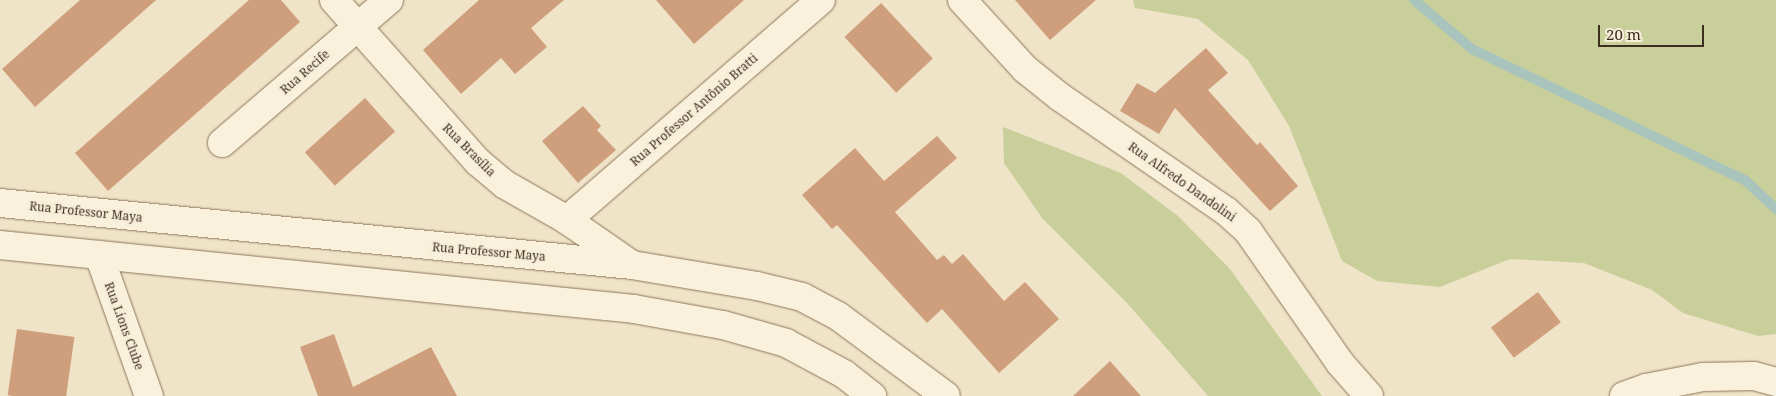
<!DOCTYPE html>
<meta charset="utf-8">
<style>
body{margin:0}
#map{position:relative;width:1776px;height:396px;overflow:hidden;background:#f0e4c8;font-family:"Noto Serif",serif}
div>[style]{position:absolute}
.green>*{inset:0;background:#c9cf9b}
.stream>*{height:10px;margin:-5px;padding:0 5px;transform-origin:5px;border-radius:5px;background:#a9c4bc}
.building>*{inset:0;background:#cf9f7d;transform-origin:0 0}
.roads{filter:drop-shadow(0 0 1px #8d765c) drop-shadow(0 0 1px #8d765c)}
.minor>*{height:28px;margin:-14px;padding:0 14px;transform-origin:14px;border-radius:14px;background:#faf1dc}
.secondary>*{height:28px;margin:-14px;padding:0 14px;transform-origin:14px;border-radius:14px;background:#faf1dc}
span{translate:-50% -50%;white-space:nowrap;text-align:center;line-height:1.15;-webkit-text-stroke:5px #f7eed8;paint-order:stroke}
.street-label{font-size:12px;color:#3d2e20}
.scale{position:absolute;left:1598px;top:25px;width:106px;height:22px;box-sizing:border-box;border:2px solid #3d2e20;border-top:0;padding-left:6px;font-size:15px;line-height:18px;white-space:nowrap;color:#3d2e20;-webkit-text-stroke:4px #f7eed8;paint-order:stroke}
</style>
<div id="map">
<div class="green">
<div style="clip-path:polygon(1133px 0,1776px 0,1776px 334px,1758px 336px,1683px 313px,1652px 290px,1584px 263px,1510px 259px,1440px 287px,1377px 281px,1342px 261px,1289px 126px,1248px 60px,1198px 19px,1135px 8px)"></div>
<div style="clip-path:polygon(1003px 127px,1121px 173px,1178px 216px,1230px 269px,1322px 396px,1208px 396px,1127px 303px,1042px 218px,1004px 163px)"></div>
</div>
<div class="stream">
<div style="left:1414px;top:0;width:76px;rotate:40.2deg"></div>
<div style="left:1472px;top:49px;width:304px;rotate:25.7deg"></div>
<div style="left:1746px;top:181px;width:41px;rotate:43deg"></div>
</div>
<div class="building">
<div style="clip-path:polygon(80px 0,156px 0,35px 107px,2px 69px)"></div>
<div style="clip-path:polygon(249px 0,281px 0,300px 22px,108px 191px,75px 153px)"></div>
<div style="clip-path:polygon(479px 0,564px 0,531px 28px,547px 47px,515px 74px,501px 58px,461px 94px,423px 50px)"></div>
<div style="clip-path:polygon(656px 0,744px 0,694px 44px)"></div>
<div style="clip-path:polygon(1015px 0,1096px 0,1050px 40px)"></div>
<div style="left:881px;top:3px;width:76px;height:50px;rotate:47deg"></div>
<div style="clip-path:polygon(1206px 48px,1228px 73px,1208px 90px,1257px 145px,1260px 142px,1298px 186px,1270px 211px,1175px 108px,1159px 134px,1120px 111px,1137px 83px,1155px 93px)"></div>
<div style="left:365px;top:98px;width:45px;height:81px;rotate:48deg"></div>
<div style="clip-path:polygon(583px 106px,601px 126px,597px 130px,616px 150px,578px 183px,542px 141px)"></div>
<div style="clip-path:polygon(937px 136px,957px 158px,895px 212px,937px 260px,944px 255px,952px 264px,963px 254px,1004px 301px,1025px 282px,1059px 319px,999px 373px,942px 309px,927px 323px,837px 225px,832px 229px,802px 195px,855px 148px,884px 181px)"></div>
<div style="left:1538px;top:292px;width:38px;height:59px;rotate:53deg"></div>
<div style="left:17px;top:329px;width:58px;height:67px;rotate:8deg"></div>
<div style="clip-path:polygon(334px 334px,353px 387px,431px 347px,457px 396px,318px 396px,300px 347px)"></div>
<div style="clip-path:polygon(1110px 361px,1141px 396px,1073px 396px)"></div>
</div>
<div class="roads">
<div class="minor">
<div style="left:334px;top:0;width:217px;rotate:48.4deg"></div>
<div style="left:478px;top:162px;width:34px;rotate:40deg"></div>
<div style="left:504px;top:184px;width:73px;rotate:29.7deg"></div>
<div style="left:567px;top:220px;width:79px;rotate:34.7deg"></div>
<div style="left:962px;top:0;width:93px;rotate:47.6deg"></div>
<div style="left:1025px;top:69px;width:45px;rotate:38.7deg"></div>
<div style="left:1060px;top:97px;width:201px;rotate:34.5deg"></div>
<div style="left:1226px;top:211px;width:30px;rotate:42deg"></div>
<div style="left:1248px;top:231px;width:161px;rotate:55.1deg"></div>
<div style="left:1340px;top:363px;width:44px;rotate:48.7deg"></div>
<div style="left:222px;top:143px;width:220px;rotate:-40.6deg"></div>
<div style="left:567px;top:220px;width:336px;rotate:-40.9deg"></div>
<div style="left:99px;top:255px;width:150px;rotate:70.5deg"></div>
<div style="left:1624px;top:396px;width:23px;rotate:-20deg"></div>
<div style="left:1646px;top:388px;width:58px;rotate:-10.9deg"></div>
<div style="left:1703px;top:377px;width:51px;rotate:-1.1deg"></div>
<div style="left:1754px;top:376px;width:23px;rotate:15deg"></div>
</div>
<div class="secondary">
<div style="left:0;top:203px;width:635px;rotate:5.6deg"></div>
<div style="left:632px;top:265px;width:127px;rotate:9.5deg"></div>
<div style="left:757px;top:286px;width:46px;rotate:13.7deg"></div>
<div style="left:802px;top:297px;width:41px;rotate:27.8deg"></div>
<div style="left:838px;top:316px;width:134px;rotate:36.5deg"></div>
<div style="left:0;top:245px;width:637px;rotate:5.76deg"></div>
<div style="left:634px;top:309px;width:90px;rotate:10.2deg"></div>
<div style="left:723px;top:325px;width:66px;rotate:15.9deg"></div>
<div style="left:786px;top:343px;width:66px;rotate:28.1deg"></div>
<div style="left:844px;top:374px;width:36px;rotate:38deg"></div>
</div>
</div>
<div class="street-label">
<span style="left:305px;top:72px;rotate:-41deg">Rua Recife</span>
<span style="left:694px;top:110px;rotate:-41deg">Rua Professor Antônio Bratti</span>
<span style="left:469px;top:150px;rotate:45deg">Rua Brasília</span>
<span style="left:1182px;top:182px;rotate:35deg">Rua Alfredo Dandolini</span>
<span style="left:86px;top:212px;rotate:6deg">Rua Professor Maya</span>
<span style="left:489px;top:252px;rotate:5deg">Rua Professor Maya</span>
<span style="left:124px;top:326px;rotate:70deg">Rua Lions Clube</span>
</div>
<div class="scale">20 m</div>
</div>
